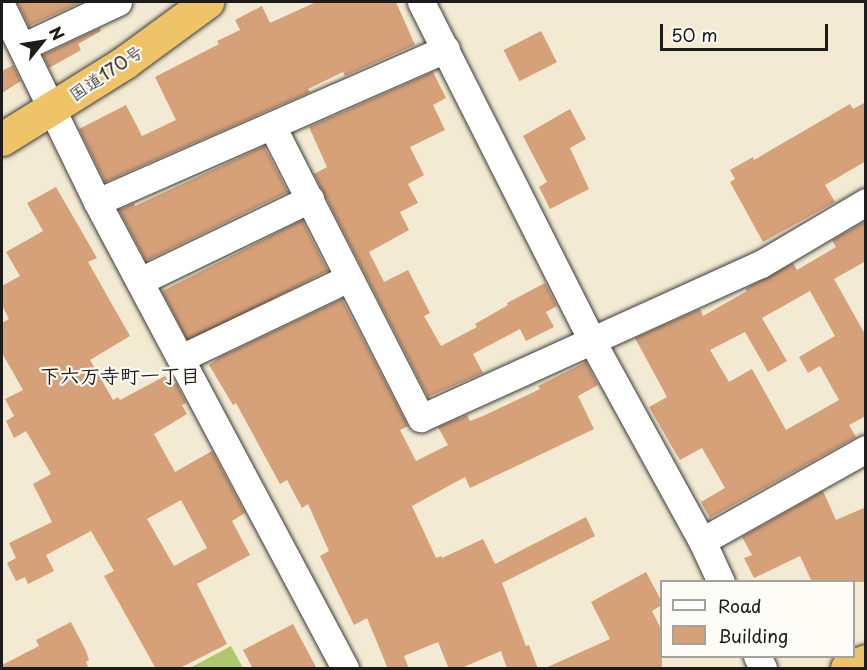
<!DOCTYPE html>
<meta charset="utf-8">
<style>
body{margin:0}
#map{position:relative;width:867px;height:670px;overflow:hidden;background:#f2ead2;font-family:"Playpen Sans","Klee One",sans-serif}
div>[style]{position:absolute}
.green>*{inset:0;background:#afc86e}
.building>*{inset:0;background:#d6a079;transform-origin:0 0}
.roads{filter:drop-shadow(0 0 2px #3c3b37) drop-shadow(0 0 2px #3c3b37)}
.street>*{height:27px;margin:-13.5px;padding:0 13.5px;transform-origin:13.5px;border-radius:13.5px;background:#fff}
.highway>*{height:33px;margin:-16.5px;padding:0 16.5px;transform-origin:16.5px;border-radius:16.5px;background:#efc469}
span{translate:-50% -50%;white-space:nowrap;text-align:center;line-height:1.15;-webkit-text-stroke:4.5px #fdfcf7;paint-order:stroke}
.street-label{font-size:18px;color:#1c1c1c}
.neighbourhood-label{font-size:20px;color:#1c1c1c;font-weight:700}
.frame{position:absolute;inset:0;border:3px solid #1c1c1c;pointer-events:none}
.legend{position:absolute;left:660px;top:580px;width:195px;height:78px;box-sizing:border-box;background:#fdfcf7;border:2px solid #a3a29f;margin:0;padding:8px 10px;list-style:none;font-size:18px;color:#1c1c1c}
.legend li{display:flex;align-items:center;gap:12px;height:30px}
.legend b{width:30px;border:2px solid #a3a29f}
.north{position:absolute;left:12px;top:12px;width:60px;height:60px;-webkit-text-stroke:4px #fdfcf7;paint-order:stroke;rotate:60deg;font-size:16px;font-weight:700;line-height:24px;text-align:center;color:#1c1c1c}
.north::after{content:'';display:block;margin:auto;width:21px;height:27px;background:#1c1c1c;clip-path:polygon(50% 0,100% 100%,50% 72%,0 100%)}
.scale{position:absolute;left:660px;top:24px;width:168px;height:27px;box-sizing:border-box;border:3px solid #1c1c1c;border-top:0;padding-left:8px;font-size:18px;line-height:21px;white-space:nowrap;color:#1c1c1c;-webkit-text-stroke:4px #fdfcf7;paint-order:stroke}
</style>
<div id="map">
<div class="green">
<div style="clip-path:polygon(231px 646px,243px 668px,190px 668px)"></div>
</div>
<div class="building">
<div style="clip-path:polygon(17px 2px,82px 2px,29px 26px)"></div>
<div style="clip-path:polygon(316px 2px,396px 2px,415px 45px,345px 76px,343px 72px,308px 89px,310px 92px,105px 182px,79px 129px,126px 105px,142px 136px,176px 120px,155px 77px,219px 44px,217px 41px,240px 30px,235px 20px,262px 6px,270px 23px)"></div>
<div style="clip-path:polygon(100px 28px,101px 31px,78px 44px,81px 50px,49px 68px,43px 55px)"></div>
<div style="left:541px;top:31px;width:35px;height:42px;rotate:63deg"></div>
<div style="clip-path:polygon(13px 65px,21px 81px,2px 93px,2px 71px)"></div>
<div style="clip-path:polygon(433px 72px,446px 98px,433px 105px,445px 130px,410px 147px,424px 175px,408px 184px,418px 203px,400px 212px,409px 230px,369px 252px,384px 282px,408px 270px,430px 313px,424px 316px,441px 346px,477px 327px,475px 324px,508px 305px,507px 303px,545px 283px,557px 306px,546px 312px,554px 327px,526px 341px,520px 329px,473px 354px,483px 373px,428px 397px,314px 174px,327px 167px,309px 127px)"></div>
<div style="clip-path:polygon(866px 102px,866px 161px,825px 185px,835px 202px,763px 242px,730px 182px,735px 179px,730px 170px,753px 157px,754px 160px,850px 104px,853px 109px)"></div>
<div style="clip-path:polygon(570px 109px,586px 139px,570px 148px,589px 189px,550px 209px,539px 187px,547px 182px,523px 136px)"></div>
<div style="clip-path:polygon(264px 146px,288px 192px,146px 261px,119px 210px,134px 203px,135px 206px)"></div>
<div style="clip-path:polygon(evenodd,56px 187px,97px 258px,88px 262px,130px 336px,90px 360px,113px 400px,118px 397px,120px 400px,165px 376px,171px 386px,176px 383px,186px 403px,182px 405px,187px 414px,154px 434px,175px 472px,212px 451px,245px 513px,232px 521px,250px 555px,197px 584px,227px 644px,178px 669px,156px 669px,104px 576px,114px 571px,91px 531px,46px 555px,54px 571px,28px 584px,25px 577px,16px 581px,7px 563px,16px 558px,9px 543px,52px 522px,33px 484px,51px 474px,26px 431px,14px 438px,6px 421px,14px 416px,5px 399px,23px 390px,2px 353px,2px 323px,9px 319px,2px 305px,2px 286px,20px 276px,6px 252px,43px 231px,27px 203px,56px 187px,181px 500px,207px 548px,174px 566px,147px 519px,181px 500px)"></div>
<div style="left:302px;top:220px;width:57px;height:157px;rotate:63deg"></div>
<div style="clip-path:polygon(evenodd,866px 221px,866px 261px,834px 279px,866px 336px,866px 416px,849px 425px,856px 437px,710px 518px,701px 502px,725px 488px,702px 448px,680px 460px,671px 445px,649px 407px,667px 397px,635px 338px,700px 309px,703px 316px,747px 291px,745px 289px,793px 263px,797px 270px,836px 247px,832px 240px,866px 221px,810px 291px,835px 336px,799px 357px,808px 373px,820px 366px,839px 400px,786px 430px,752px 369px,729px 382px,710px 350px,745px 332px,768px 372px,787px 361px,762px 318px,810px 291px)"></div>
<div style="clip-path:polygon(342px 299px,408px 426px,400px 430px,416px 461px,448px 445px,438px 427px,467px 415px,470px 421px,483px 416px,540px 389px,538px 386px,586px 362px,598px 385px,578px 396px,594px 429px,470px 488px,465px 477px,412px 506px,436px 558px,441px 556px,442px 558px,483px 539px,495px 564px,586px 517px,595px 536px,502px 583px,526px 646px,529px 645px,538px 669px,507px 669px,501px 651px,459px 669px,449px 669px,438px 642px,404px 656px,409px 669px,388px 669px,367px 618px,354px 625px,320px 556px,329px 551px,308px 504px,302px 508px,287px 480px,280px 484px,236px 403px,233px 405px,209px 365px,220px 357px)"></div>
<div style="clip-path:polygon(823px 491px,836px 520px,866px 507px,866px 582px,812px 582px,800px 556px,754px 578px,744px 558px,752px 555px,742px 537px)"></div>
<div style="clip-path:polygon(646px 572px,662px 602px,662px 605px,652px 611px,662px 631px,662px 669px,543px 669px,610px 639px,591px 602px)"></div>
<div style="clip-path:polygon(71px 622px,86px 651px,89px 660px,86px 662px,89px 669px,2px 669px,2px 665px,39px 646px,36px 640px)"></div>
<div style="clip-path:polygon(293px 624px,317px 669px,253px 669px,243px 650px)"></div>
</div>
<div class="roads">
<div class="street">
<div style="left:421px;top:2px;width:382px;rotate:63.2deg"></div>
<div style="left:593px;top:343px;width:226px;rotate:61.2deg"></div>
<div style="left:702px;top:541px;width:45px;rotate:65.1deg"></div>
<div style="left:2px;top:7px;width:217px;rotate:64deg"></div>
<div style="left:97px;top:202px;width:528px;rotate:61.98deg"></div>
<div style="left:22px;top:47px;width:106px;rotate:-25.1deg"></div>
<div style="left:272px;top:126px;width:328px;rotate:63deg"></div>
<div style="left:421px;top:418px;width:373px;rotate:-24.4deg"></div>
<div style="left:761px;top:264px;width:122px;rotate:-30.6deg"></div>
<div style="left:97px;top:202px;width:381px;rotate:-23.7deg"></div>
<div style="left:140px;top:281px;width:189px;rotate:-25.8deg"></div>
<div style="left:181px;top:358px;width:186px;rotate:-25.5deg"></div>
<div style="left:702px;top:541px;width:188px;rotate:-29.3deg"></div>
<div style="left:757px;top:656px;width:13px;rotate:63deg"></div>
</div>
<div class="highway">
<div style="left:2px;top:139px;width:145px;rotate:-32deg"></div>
<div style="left:125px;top:62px;width:102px;rotate:-36.2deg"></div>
<div style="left:847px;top:668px;width:20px;rotate:-20deg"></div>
</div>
</div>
<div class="street-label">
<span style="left:106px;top:73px;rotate:-34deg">国道170号</span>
</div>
<div class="neighbourhood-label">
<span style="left:120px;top:375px">下六万寺町一丁目</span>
</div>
<div class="frame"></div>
<ul class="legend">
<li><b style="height:8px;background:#fff"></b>Road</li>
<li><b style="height:16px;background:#d6a079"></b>Building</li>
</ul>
<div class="north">N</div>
<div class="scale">50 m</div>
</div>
